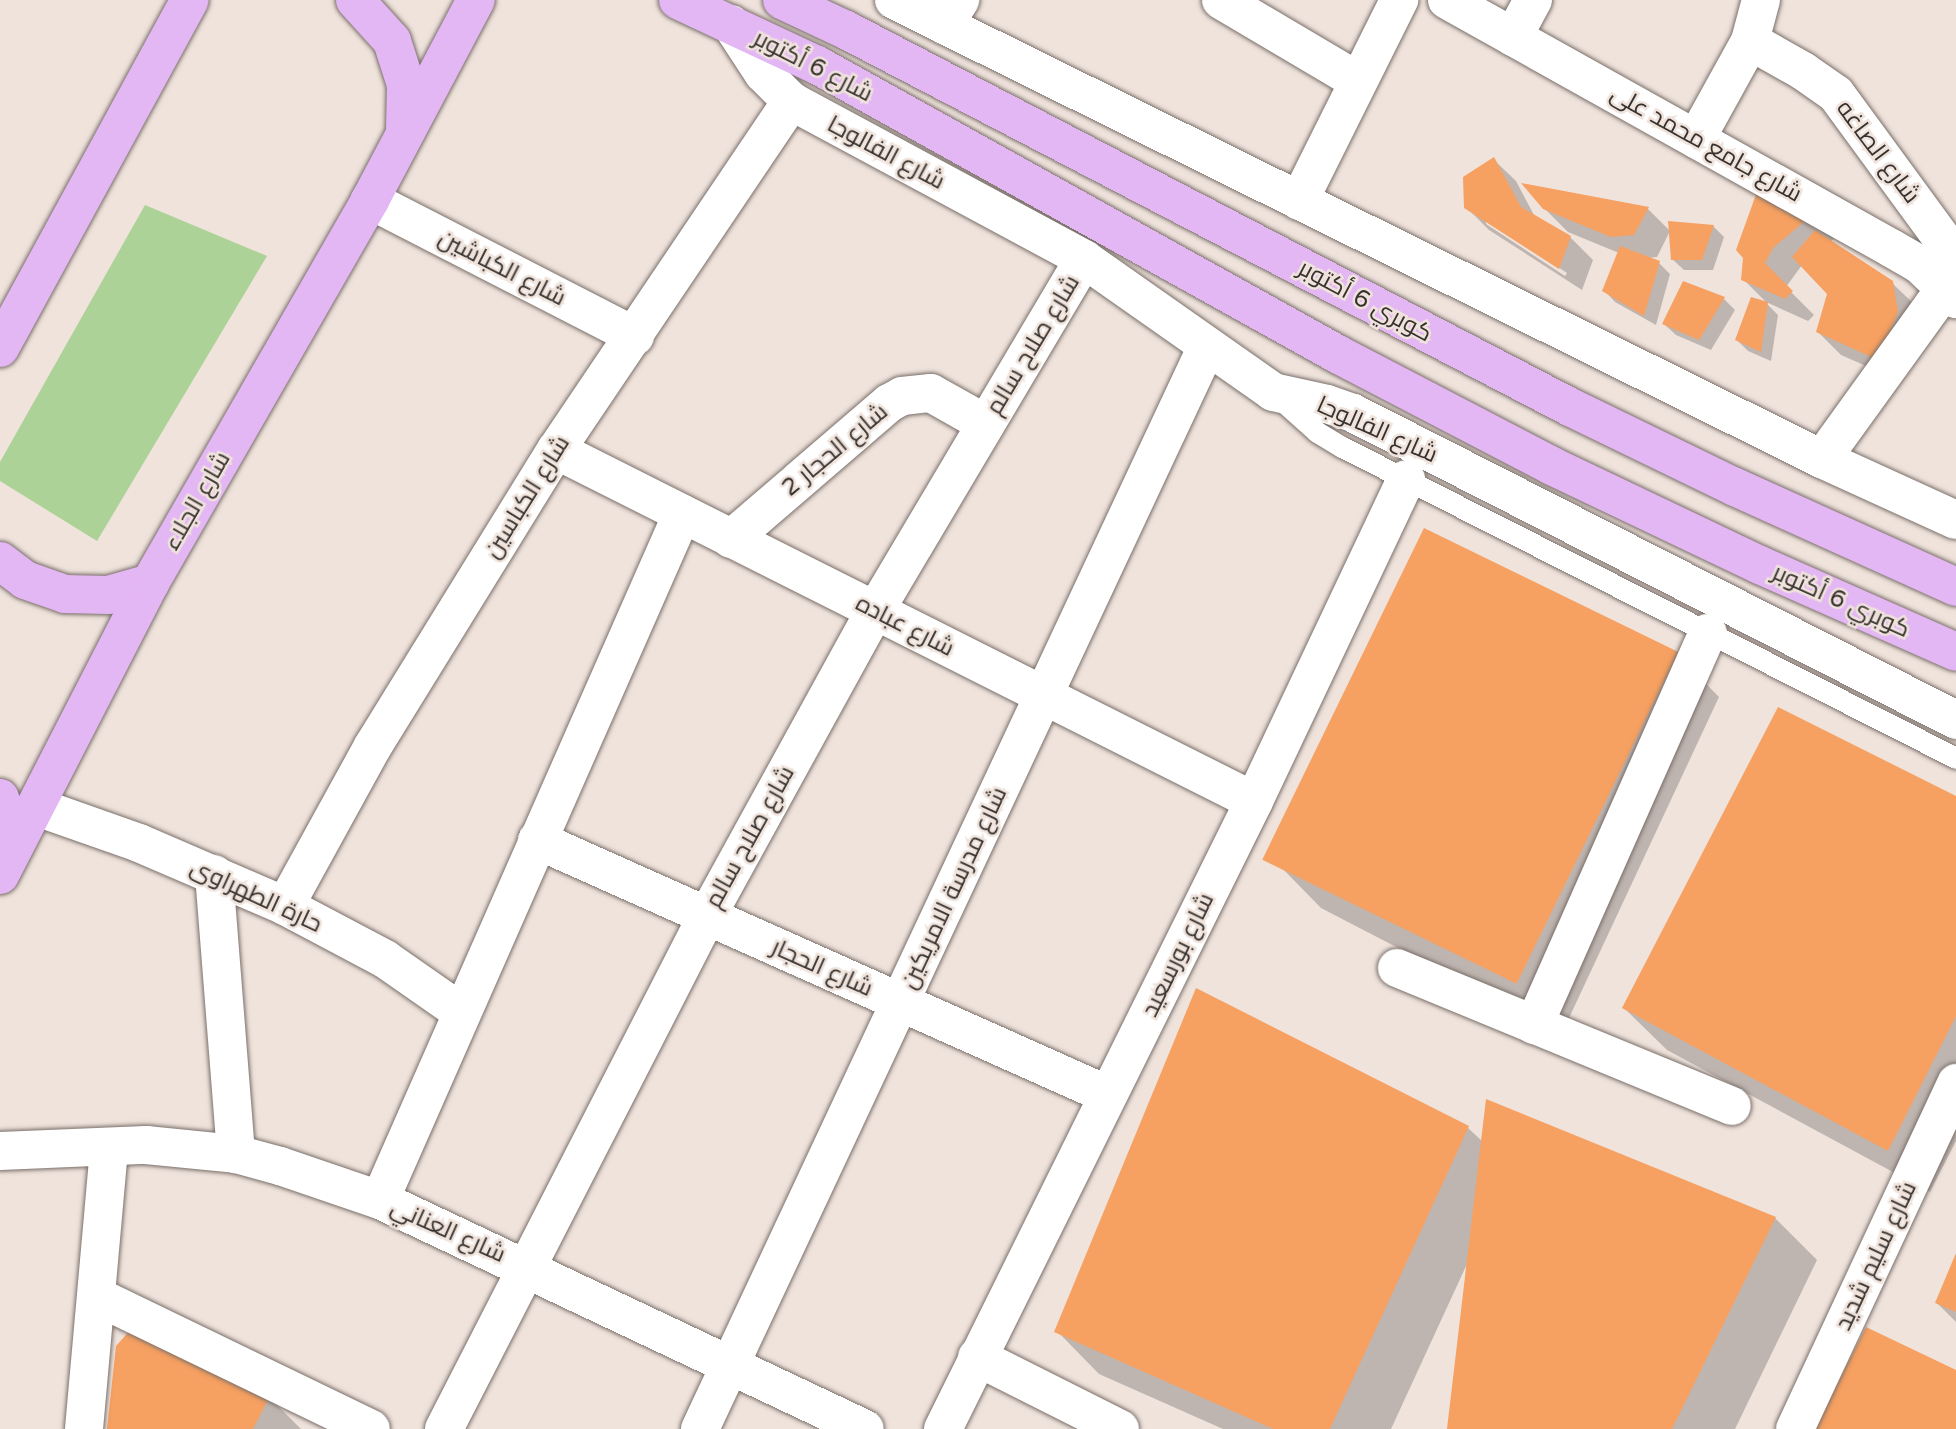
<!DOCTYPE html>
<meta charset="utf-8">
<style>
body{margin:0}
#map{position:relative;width:1956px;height:1429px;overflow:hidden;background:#efe3dc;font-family:"Varela Round",Cairo,sans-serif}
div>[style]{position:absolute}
.green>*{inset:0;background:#acd297}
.shadow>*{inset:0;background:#0003}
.building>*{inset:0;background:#f6a061;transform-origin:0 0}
.roads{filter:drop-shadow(0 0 2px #7a6f69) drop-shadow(0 0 2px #7a6f69)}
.lane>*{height:21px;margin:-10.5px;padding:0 10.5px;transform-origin:10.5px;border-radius:10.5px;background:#fff}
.street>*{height:38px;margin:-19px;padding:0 19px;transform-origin:19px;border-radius:19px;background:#fff}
.secondary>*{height:38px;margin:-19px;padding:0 19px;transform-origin:19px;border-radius:19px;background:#fff}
.highway>*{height:38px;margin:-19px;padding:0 19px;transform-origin:19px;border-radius:19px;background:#e3b6f4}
span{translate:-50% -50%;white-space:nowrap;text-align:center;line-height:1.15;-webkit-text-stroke:5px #efe3dc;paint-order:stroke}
.street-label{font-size:24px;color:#37322f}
</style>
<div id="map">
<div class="green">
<div style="clip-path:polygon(145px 205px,267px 256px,97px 541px,0 481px,0 462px)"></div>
</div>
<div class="shadow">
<div style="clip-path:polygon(evenodd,1493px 159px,1516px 181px,1535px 217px,1570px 237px,1593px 260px,1582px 290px,1489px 230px,1466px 207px,1493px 159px,1486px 220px,1567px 273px,1565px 276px,1486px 224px,1486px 220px)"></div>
<div style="clip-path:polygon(1544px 208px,1648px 209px,1670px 231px,1657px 257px,1646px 258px,1659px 263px,1670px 274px,1656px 325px,1615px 302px,1604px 290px,1619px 253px,1568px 232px)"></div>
<div style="clip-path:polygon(1811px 216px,1834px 239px,1830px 242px,1892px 283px,1916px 306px,1900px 381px,1841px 355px,1818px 332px,1829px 294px,1802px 265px,1786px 287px,1814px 315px,1808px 321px,1766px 302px,1743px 279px,1744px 258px)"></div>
<div style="clip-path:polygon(1713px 226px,1724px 237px,1713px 270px,1684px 270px,1672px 259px)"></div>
<div style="clip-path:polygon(1684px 283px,1724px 299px,1735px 310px,1711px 350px,1676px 335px,1664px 324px)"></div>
<div style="clip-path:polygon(1767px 304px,1778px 315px,1771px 361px,1748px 351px,1737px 340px)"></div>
<div style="clip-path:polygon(1677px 654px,1719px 697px,1562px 1033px,1321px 908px,1279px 865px)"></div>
<div style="clip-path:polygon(1956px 798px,1956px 1141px,1930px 1192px,1667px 1050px,1624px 1008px)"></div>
<div style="clip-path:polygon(1196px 990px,1468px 1128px,1483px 1142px,1775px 1218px,1817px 1260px,1735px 1429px,1449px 1429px,1467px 1264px,1391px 1429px,1223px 1429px,1099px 1374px,1057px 1331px)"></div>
<div style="clip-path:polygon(1956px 1258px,1956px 1322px,1937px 1303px)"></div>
<div style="clip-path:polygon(269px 1397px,301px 1429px,109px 1429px)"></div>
</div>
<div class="building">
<div style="clip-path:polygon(1494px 157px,1521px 207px,1571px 236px,1559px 269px,1464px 208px,1463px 177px)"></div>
<div style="clip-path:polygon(1521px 183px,1649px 207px,1634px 235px,1611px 237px,1543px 209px)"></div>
<div style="clip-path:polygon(1758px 189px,1812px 215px,1773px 248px,1765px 263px,1793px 291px,1785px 299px,1741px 280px,1743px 258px,1736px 250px)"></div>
<div style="clip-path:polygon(1668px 221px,1714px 225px,1702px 260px,1671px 260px)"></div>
<div style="clip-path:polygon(1815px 230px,1893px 281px,1898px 312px,1878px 360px,1816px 332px,1827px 294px,1792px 257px)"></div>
<div style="clip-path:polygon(1620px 246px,1660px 261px,1644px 316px,1602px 291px)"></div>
<div style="clip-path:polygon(1683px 281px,1725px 297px,1699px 340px,1662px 324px)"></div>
<div style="clip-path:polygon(1751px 297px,1768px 302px,1761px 352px,1735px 340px)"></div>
<div style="left:1424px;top:528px;width:283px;height:369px;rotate:26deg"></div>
<div style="clip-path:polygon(1778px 707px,1956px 796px,1956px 1016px,1888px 1151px,1622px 1008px)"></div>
<div style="clip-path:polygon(1196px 988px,1469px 1126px,1330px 1429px,1273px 1429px,1054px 1332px)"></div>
<div style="clip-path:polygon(1486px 1099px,1776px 1217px,1672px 1429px,1447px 1429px)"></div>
<div style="clip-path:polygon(1956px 1253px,1956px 1312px,1935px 1303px)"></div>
<div style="clip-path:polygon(133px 1327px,270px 1396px,253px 1429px,107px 1429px,116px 1346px)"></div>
<div style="clip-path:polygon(1866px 1327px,1956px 1370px,1956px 1429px,1814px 1429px)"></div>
</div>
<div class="roads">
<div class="lane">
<div style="left:1279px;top:398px;width:51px;rotate:41.8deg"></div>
<div style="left:1317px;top:432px;width:29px;rotate:31deg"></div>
<div style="left:1342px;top:447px;width:688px;rotate:26.86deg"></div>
</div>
<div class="street">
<div style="left:1221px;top:0;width:159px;rotate:30.6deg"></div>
<div style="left:1447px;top:0;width:509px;rotate:29.19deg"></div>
<div style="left:1891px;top:248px;width:34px;rotate:30deg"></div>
<div style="left:1920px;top:265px;width:50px;rotate:43.4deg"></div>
<div style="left:944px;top:25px;width:30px;rotate:-57deg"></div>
<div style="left:1513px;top:37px;width:42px;rotate:-61.6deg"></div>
<div style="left:1750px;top:41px;width:61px;rotate:29.5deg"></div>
<div style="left:1803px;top:71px;width:40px;rotate:34.9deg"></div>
<div style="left:1836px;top:94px;width:203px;rotate:53.8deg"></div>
<div style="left:1696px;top:139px;width:112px;rotate:-61.1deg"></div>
<div style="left:1750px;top:41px;width:42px;rotate:-75deg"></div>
<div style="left:370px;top:200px;width:298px;rotate:27.2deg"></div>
<div style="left:1299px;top:201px;width:225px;rotate:-63.5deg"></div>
<div style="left:556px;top:450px;width:781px;rotate:26.7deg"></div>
<div style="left:1822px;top:459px;width:229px;rotate:-54.2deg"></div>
<div style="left:731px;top:539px;width:208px;rotate:-40.7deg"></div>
<div style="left:889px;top:403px;width:15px;rotate:-28deg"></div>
<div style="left:902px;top:396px;width:29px;rotate:-6deg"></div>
<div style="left:931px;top:393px;width:63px;rotate:29.4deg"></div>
<div style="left:37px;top:807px;width:108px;rotate:19.4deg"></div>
<div style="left:139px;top:843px;width:159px;rotate:23.3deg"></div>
<div style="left:285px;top:906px;width:113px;rotate:27.9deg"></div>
<div style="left:385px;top:959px;width:93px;rotate:34.9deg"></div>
<div style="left:537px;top:840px;width:625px;rotate:24.06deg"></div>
<div style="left:214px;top:874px;width:281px;rotate:85.5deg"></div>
<div style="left:285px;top:906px;width:183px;rotate:-61.2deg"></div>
<div style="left:373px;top:746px;width:348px;rotate:-58.3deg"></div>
<div style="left:556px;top:450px;width:421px;rotate:-56deg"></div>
<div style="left:1397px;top:968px;width:362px;rotate:22.4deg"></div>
<div style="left:1534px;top:1025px;width:429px;rotate:-66.1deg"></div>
<div style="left:0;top:1151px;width:146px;rotate:-2.4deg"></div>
<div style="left:146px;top:1145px;width:90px;rotate:5.7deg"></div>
<div style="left:236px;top:1154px;width:46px;rotate:15.3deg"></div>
<div style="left:280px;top:1166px;width:106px;rotate:18.8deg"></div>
<div style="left:380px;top:1200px;width:536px;rotate:25.28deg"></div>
<div style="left:380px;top:1200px;width:750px;rotate:-66.24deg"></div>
<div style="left:98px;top:1297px;width:303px;rotate:25.8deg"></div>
<div style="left:977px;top:1357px;width:160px;rotate:26.7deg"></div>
<div style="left:84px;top:1429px;width:283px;rotate:-84.9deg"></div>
<div style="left:444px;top:1429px;width:576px;rotate:-62.86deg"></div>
<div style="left:707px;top:916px;width:348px;rotate:-61.2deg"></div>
<div style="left:875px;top:611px;width:409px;rotate:-59.3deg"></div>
<div style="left:700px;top:1429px;width:1196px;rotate:-64.91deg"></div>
<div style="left:943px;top:1429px;width:701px;rotate:-63.65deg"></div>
<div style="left:1254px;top:801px;width:356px;rotate:-64.7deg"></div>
<div style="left:1795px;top:1429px;width:382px;rotate:-65deg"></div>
</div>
<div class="secondary">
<div style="left:894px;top:0;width:1035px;rotate:26.32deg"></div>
<div style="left:1822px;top:459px;width:147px;rotate:24.5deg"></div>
<div style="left:731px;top:24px;width:59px;rotate:56.9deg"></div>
<div style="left:763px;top:73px;width:40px;rotate:45deg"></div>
<div style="left:791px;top:101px;width:333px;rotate:28.3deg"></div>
<div style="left:1084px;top:259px;width:231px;rotate:35.1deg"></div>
<div style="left:1273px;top:392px;width:55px;rotate:12.5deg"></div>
<div style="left:1327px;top:404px;width:28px;rotate:19deg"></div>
<div style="left:1353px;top:413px;width:677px;rotate:26.98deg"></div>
</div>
<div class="highway">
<div style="left:355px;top:0;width:55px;rotate:47.9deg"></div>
<div style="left:392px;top:41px;width:46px;rotate:72.3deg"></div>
<div style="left:406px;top:85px;width:45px;rotate:91.3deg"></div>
<div style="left:678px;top:0;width:153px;rotate:25.1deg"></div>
<div style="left:817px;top:65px;width:597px;rotate:29.05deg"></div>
<div style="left:1339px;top:355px;width:240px;rotate:27.5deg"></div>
<div style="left:1552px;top:466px;width:230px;rotate:25.5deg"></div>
<div style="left:1760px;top:565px;width:214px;rotate:23.9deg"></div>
<div style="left:782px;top:0;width:71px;rotate:25.1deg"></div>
<div style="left:846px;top:30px;width:816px;rotate:27.51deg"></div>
<div style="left:1570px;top:407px;width:183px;rotate:25.9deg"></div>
<div style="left:1735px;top:487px;width:243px;rotate:24.3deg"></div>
<div style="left:0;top:348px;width:396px;rotate:-61.4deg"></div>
<div style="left:0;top:561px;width:31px;rotate:37deg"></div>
<div style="left:25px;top:580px;width:42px;rotate:19.3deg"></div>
<div style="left:65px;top:594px;width:43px;rotate:1.3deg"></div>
<div style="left:108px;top:595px;width:44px;rotate:-15.9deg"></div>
<div style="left:0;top:798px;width:49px;rotate:72.3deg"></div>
<div style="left:0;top:875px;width:328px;rotate:-62.8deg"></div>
<div style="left:150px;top:583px;width:442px;rotate:-60.1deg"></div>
<div style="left:370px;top:200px;width:226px;rotate:-62.1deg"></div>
</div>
</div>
<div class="street-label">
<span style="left:813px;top:66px;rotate:27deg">شارع 6 أكتوبر</span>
<span style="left:1706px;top:144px;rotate:29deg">شارع جامع محمد على</span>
<span style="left:1878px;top:152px;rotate:53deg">شارع الصاغه</span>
<span style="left:886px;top:153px;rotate:28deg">شارع الفالوجا</span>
<span style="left:502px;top:268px;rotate:27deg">شارع الكباشين</span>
<span style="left:1365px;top:301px;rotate:28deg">كوبري 6 أكتوبر</span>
<span style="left:1033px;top:345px;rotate:-59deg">شارع صلاح سالم</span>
<span style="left:1377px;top:430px;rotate:24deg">شارع الفالوجا</span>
<span style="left:835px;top:450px;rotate:-40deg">شارع الحجار 2</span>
<span style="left:527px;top:497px;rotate:-58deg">شارع الكباسين</span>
<span style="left:197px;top:501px;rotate:-60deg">شارع الجلاء</span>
<span style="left:1841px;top:601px;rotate:24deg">كوبري 6 أكتوبر</span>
<span style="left:905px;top:626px;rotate:27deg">شارع عباده</span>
<span style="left:750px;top:837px;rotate:-61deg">شارع صلاح سالم</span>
<span style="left:954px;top:888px;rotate:-65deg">شارع مدرسة الامريكين</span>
<span style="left:256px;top:896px;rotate:25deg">حارة الطهراوى</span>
<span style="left:1178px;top:955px;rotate:-64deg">شارع بورسعيد</span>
<span style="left:822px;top:968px;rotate:24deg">شارع الحجار</span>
<span style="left:448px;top:1231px;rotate:24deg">شارع العناني</span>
<span style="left:1876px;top:1256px;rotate:-65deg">شارع سليم شديد</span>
</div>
</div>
